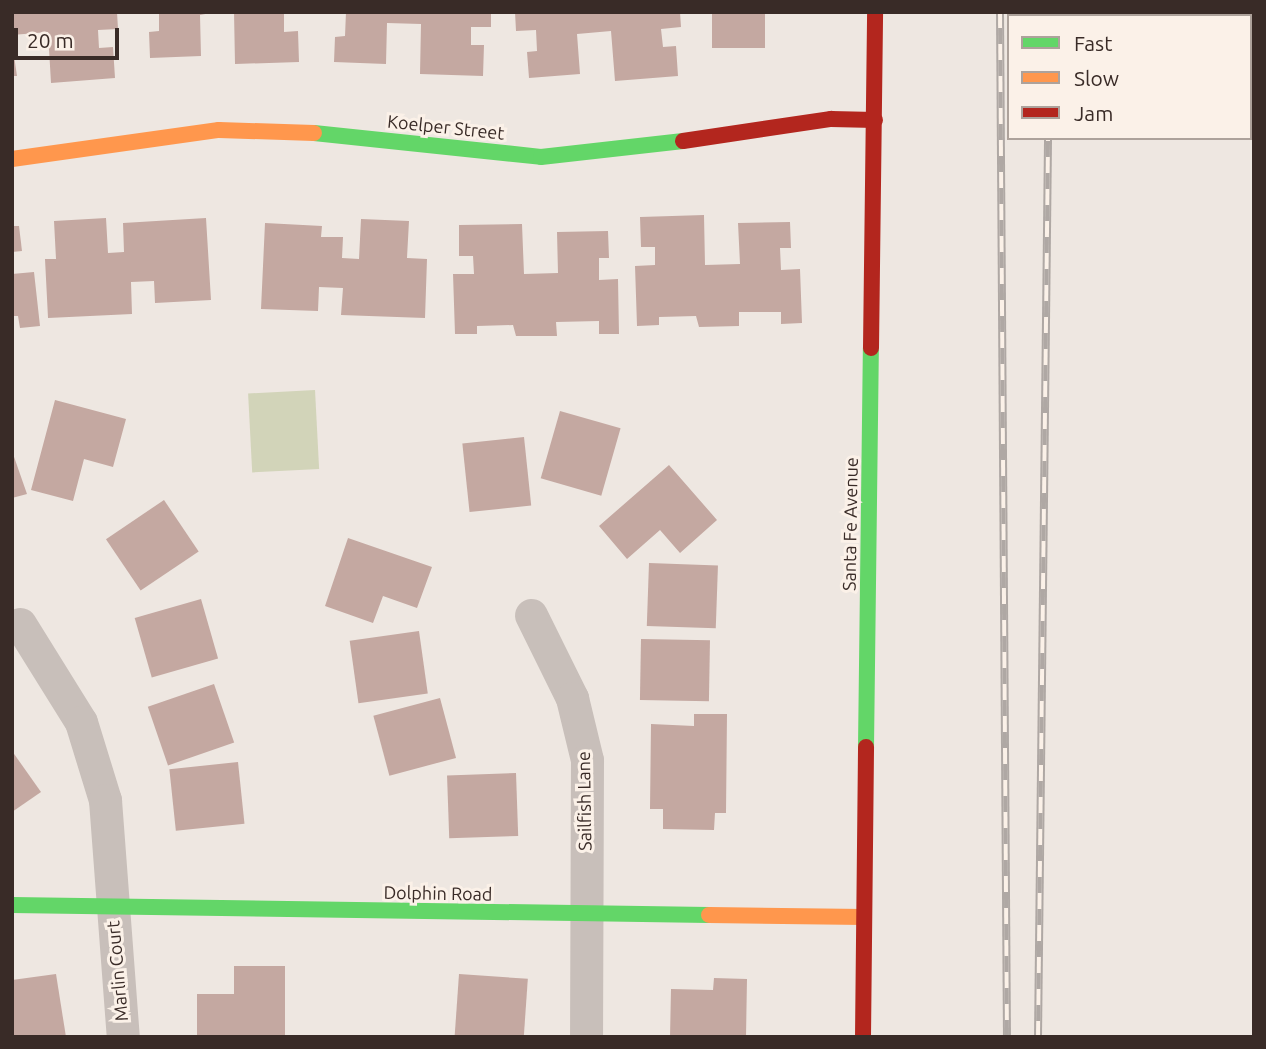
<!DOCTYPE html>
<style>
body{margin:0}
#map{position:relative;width:1266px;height:1049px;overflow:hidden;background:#eee7e1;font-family:Ubuntu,sans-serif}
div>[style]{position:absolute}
.green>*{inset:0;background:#d2d4b9;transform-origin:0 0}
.building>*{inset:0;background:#c4a8a1;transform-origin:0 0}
.street>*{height:33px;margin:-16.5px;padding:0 16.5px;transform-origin:16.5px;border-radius:16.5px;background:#c8bfba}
.fast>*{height:16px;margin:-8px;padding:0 8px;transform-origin:8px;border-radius:8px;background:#63d668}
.slow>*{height:16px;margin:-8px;padding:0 8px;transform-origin:8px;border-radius:8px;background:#ff974d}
.jam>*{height:16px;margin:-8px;padding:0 8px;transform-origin:8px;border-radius:8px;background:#b3261e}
.rail>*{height:8px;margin-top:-4px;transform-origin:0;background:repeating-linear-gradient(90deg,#fbf1e8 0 16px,#afa8a4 0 32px);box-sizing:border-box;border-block:2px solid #afa8a4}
span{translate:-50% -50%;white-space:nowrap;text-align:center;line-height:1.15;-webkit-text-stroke:6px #fbf1e8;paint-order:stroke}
.street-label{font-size:18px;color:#392b27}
.frame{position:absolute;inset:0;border:14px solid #392b27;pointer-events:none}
.legend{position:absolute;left:1007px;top:14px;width:245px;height:126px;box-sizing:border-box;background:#fbf1e8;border:2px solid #ada29b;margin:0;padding:9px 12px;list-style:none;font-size:21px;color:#392b27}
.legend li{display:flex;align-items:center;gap:14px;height:35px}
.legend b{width:35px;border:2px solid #ada29b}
.scale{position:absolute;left:14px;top:28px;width:105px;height:32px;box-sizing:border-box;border:4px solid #392b27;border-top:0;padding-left:9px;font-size:21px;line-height:24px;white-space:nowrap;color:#392b27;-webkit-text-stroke:5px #fbf1e8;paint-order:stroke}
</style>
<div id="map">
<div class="green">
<div style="left:315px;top:390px;width:79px;height:67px;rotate:87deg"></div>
</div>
<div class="building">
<div style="clip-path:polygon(12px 12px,117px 12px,118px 29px,98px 30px,99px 48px,113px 47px,115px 78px,51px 83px,48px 32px,12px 35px)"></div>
<div style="clip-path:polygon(159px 12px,216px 12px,200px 15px,201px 56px,150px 58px,149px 32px,159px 31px)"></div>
<div style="clip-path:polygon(234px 12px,284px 12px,284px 32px,298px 31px,299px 62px,235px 64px)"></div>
<div style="clip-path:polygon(346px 12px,491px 12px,491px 27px,471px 27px,471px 45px,484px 45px,483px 76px,420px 74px,421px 24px,387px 23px,386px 64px,334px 62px,335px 37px,345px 36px)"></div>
<div style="clip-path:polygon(515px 12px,680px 12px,681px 27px,661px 29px,663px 47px,676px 46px,678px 76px,615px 81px,611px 31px,577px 34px,580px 74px,529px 78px,527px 52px,537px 51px,536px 30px,516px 31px)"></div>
<div style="left:712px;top:12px;width:53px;height:36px"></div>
<div style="clip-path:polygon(12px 42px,17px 76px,12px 76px)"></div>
<div style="clip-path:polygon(704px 215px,705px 265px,740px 264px,738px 223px,790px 222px,791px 248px,780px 248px,781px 270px,800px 269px,802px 323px,781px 324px,781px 312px,739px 312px,739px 326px,699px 327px,696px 316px,659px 317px,659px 325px,637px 326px,635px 266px,655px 265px,655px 247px,641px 247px,640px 217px)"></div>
<div style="clip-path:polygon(106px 218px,108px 253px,124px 252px,123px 223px,206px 218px,211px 300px,155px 303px,154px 281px,131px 282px,132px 314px,48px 318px,45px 259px,56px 259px,54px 221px)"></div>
<div style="clip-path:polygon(361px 219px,409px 221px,407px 258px,427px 259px,425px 318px,341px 315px,343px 288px,319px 287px,318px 311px,261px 309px,265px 223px,322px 226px,321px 237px,343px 237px,342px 258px,359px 259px)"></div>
<div style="clip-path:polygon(522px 224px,524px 274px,558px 273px,557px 232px,608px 231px,609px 258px,599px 258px,599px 280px,618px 279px,619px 334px,599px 334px,599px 321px,556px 322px,557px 336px,516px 336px,513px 325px,477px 326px,477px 334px,455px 334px,453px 274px,474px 274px,473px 256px,459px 256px,459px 225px)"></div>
<div style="clip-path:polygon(12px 226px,19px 226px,22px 251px,12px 252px)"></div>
<div style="clip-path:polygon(34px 272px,40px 326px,20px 328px,18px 316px,12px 316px,12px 274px)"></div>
<div style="clip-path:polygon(55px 400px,126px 419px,113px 467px,84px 459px,73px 501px,31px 490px)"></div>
<div style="left:560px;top:411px;width:63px;height:70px;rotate:16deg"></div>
<div style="left:524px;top:437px;width:69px;height:62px;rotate:84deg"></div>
<div style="clip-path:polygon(12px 451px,27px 494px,12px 498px)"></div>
<div style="clip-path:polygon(669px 465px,717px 520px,680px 553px,660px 530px,627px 559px,599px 526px)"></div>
<div style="left:164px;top:500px;width:62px;height:70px;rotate:56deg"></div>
<div style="clip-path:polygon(348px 538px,432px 567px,417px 608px,383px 596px,373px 623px,325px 606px)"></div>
<div style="left:649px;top:563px;width:69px;height:63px;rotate:2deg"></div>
<div style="left:201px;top:599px;width:62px;height:69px;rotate:74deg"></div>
<div style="left:419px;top:631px;width:63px;height:70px;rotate:82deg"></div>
<div style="left:641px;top:639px;width:69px;height:61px;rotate:1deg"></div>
<div style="left:214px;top:684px;width:62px;height:70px;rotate:71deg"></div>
<div style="left:440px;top:698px;width:62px;height:69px;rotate:75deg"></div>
<div style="clip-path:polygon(694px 714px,727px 714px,726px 813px,715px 813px,714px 830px,663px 829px,663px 809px,650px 809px,651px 724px,694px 726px)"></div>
<div style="clip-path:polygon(12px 751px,41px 792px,12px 812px)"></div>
<div style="left:238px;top:762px;width:62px;height:69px;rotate:84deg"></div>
<div style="left:516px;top:773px;width:63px;height:69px;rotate:88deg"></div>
<div style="clip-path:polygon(234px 966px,285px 966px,285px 1037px,197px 1037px,197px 994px,234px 994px)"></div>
<div style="clip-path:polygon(56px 974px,66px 1037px,12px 1037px,12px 980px)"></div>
<div style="left:459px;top:974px;width:69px;height:63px;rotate:4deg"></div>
<div style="clip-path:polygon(714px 978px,747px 979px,746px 1037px,670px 1037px,671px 989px,713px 990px)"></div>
</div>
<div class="street">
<div style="left:531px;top:615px;width:93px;rotate:63.7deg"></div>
<div style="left:572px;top:698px;width:64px;rotate:76.4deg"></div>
<div style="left:587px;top:760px;width:277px;rotate:90.2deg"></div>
<div style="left:20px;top:624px;width:115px;rotate:58.1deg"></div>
<div style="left:81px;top:722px;width:82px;rotate:72.9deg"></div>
<div style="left:105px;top:800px;width:238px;rotate:85.7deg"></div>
</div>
<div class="fast">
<div style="left:314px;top:133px;width:228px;rotate:6deg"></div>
<div style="left:541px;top:157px;width:143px;rotate:-6.4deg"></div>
<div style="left:866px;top:747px;width:399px;rotate:-89.3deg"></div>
<div style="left:12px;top:905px;width:697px;rotate:0.82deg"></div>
</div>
<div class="slow">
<div style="left:12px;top:159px;width:209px;rotate:-8deg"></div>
<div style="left:219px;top:130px;width:95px;rotate:1.8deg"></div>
<div style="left:709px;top:915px;width:155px;rotate:0.7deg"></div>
</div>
<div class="jam">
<div style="left:683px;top:141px;width:150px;rotate:-8.5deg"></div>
<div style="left:831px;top:119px;width:44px;rotate:1.3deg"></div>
<div style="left:871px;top:348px;width:336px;rotate:-89.3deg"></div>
<div style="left:863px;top:1037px;width:290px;rotate:-89.4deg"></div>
</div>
<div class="rail">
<div style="left:1000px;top:12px;width:1025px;rotate:89.61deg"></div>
<div style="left:1050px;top:16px;width:4px;rotate:-90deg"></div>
<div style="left:1038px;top:1037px;width:899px;rotate:-89.36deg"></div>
</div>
<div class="street-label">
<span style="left:446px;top:127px;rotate:6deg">Koelper Street</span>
<span style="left:850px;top:524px;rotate:-89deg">Santa Fe Avenue</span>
<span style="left:584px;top:801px;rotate:-91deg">Sailfish Lane</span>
<span style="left:438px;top:893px;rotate:1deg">Dolphin Road</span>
<span style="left:117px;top:971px;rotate:-95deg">Marlin Court</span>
</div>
<div class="frame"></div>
<ul class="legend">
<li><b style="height:9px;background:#63d668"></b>Fast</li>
<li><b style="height:9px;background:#ff974d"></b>Slow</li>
<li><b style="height:9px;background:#b3261e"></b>Jam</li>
</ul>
<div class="scale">20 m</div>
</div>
